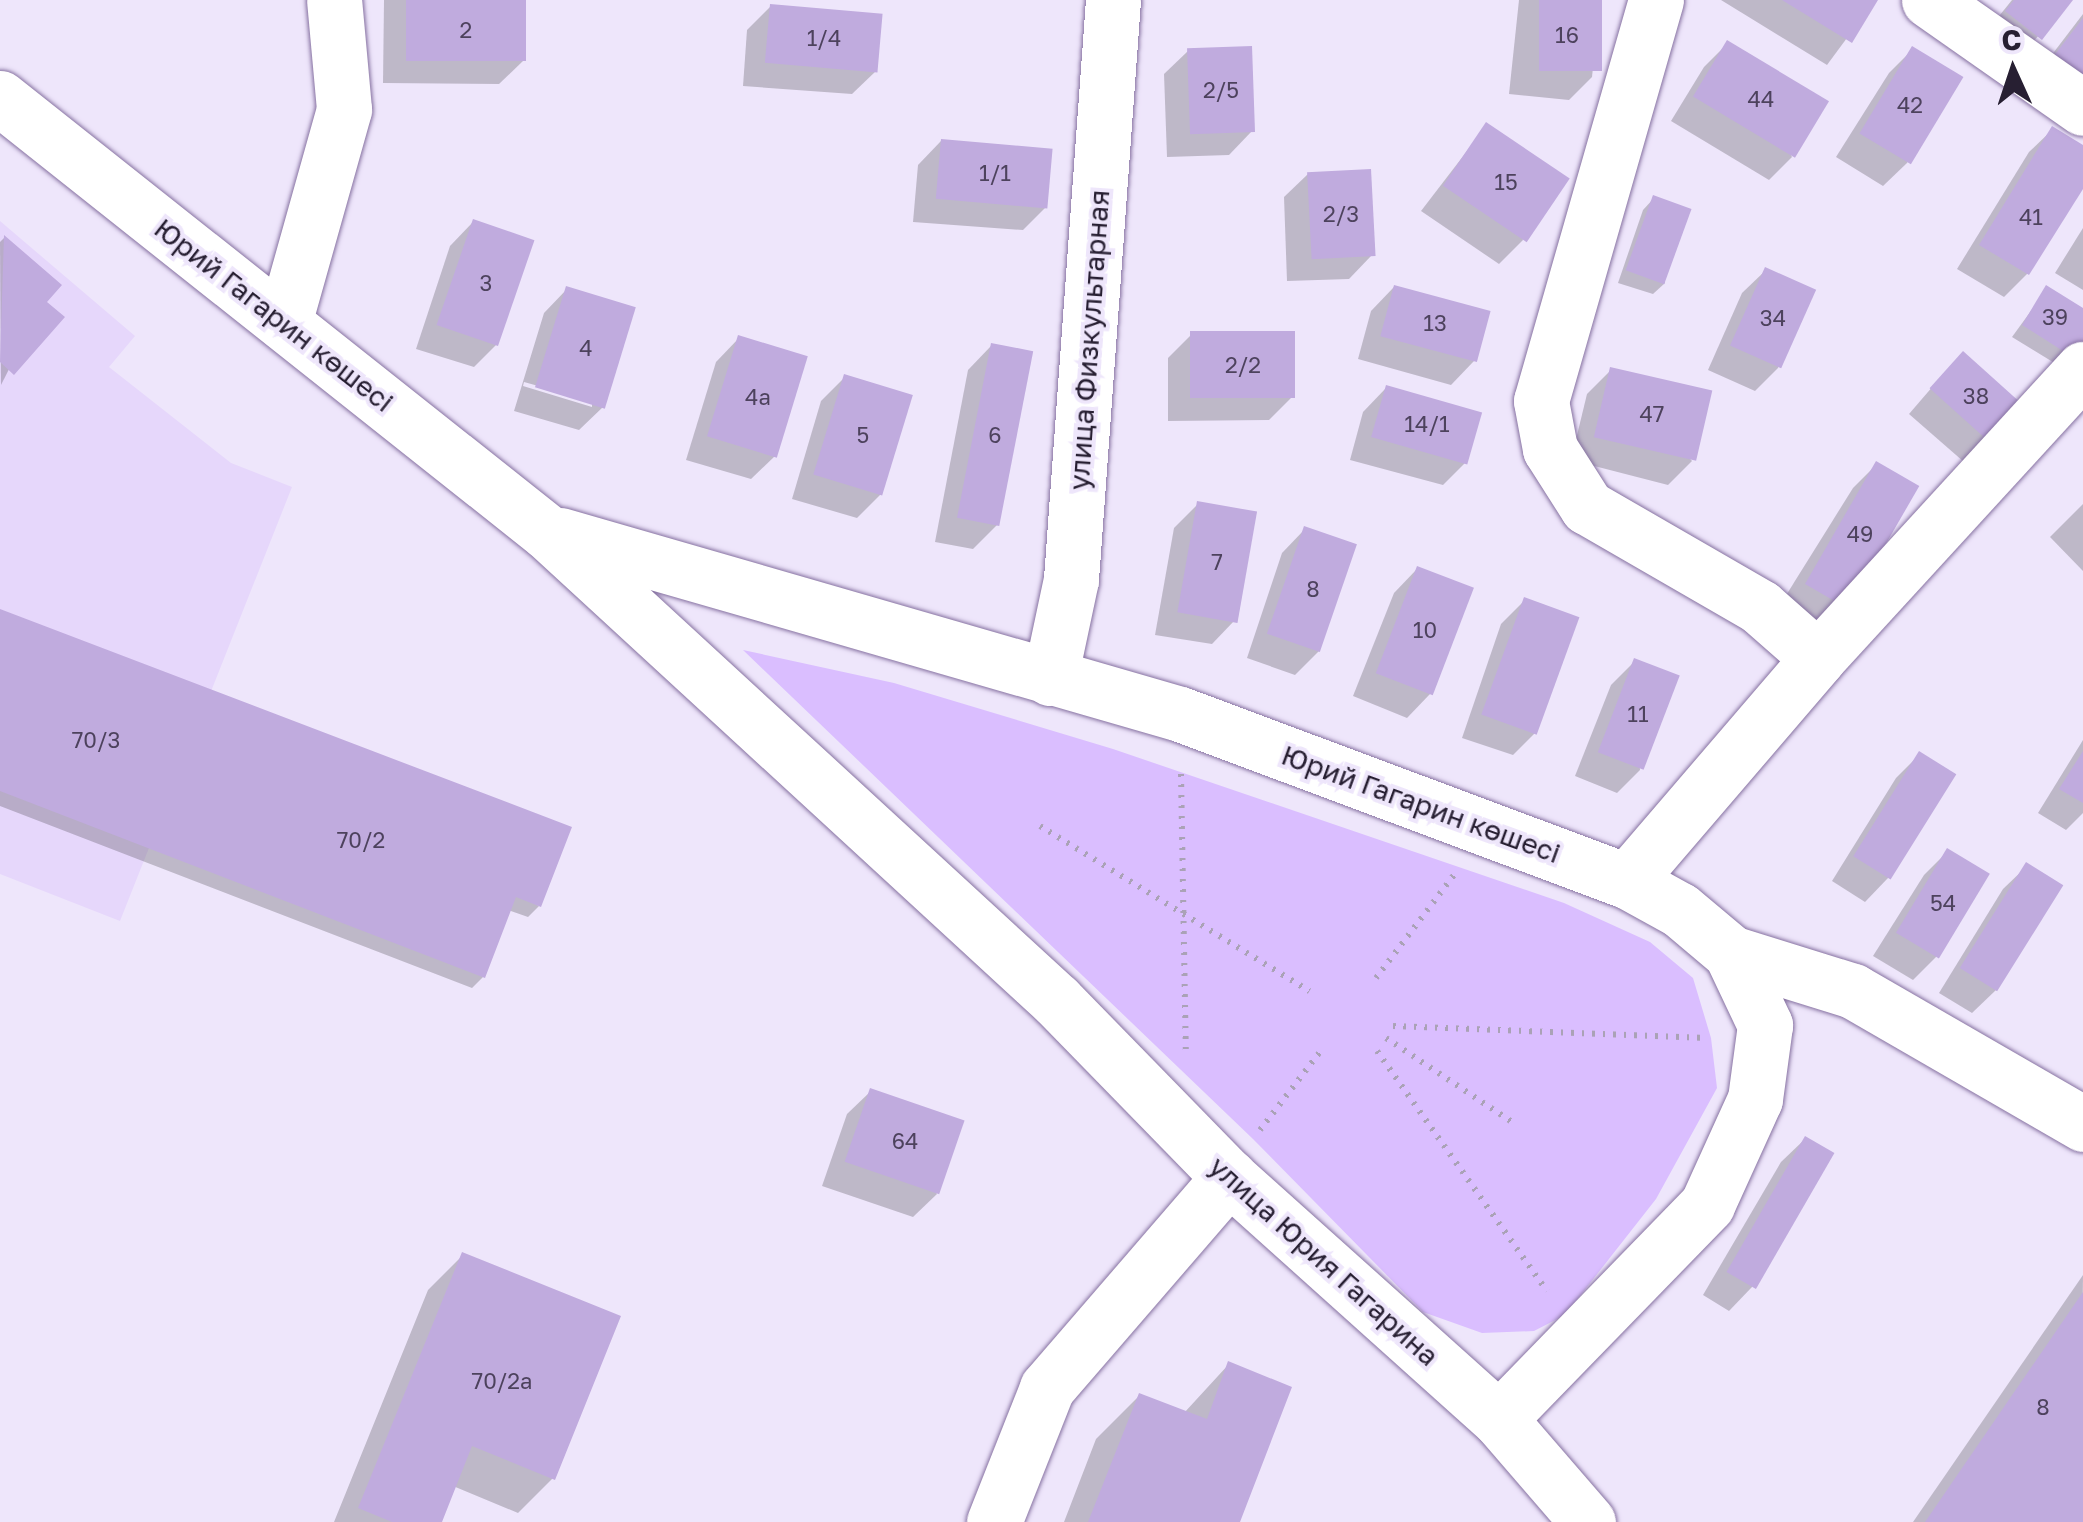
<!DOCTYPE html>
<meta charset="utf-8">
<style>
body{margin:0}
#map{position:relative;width:2083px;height:1522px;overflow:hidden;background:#eee6fb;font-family:"Golos Text",sans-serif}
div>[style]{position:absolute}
.built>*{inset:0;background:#e6d7fb}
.green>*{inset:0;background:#dabeff}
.shadow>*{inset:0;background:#0003}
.building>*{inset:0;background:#c0abde;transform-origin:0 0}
.path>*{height:6px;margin-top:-3px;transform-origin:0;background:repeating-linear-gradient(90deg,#aaa2b6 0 2.5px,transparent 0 10.5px)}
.roads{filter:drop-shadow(0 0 2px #8671a1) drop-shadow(0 0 2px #8671a1)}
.minor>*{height:55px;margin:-27.5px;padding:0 27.5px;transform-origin:27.5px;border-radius:27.5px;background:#fff}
span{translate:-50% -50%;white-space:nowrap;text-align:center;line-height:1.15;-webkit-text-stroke:8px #eee6fb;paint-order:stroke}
.number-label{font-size:22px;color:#4d425d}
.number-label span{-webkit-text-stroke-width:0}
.street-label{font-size:28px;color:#271f32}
.north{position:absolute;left:1963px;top:20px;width:100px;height:100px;-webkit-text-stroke:8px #eee6fb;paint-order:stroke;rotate:357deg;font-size:28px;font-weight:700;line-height:40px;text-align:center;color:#271f32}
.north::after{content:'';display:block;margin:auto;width:35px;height:45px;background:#271f32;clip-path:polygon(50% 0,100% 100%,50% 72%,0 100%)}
</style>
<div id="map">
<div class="built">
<div style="clip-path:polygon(0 221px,135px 336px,109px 367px,231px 463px,292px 487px,120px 921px,0 874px)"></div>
</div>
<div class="green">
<div style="clip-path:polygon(743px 650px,894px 683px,1113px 749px,1564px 903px,1650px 942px,1693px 978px,1711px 1038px,1717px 1088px,1656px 1199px,1565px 1315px,1534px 1331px,1482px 1333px,1423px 1312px,1253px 1139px)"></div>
</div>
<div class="shadow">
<div style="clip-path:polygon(384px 0,523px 0,523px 61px,499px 84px,383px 83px)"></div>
<div style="clip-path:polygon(1519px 0,1600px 0,1592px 77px,1569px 100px,1509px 94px)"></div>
<div style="clip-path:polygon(1721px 0,1875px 0,1827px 65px)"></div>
<div style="clip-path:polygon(2012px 0,2070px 0,2016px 61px,1983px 36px)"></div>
<div style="clip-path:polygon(771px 6px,876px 71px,852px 94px,743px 86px,747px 30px)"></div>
<div style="clip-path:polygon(2083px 14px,2083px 96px,2031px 82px)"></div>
<div style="clip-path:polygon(1728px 43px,1792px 157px,1769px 180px,1671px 121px,1704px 67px)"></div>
<div style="clip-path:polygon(1913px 49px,1959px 78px,1907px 163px,1883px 186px,1836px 157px,1889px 73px)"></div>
<div style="clip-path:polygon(1188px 51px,1252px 131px,1229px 155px,1167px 157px,1164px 74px)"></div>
<div style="clip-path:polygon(1487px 125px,1523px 240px,1499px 264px,1421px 211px)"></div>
<div style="clip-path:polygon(2053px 129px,2083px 148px,2083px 184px,2027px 274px,2004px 297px,1957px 269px,2029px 152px)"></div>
<div style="clip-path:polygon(941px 141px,1046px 207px,1023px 230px,913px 222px,918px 165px)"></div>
<div style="clip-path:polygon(1308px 174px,1372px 255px,1349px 279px,1287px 281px,1284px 197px)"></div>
<div style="clip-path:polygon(1654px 198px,1665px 283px,1653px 294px,1618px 283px,1643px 210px)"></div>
<div style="clip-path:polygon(473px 222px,497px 344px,474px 367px,416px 349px,450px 246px)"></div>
<div style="clip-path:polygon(2083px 228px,2083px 290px,2055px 273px)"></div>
<div style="clip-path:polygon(4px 238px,43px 302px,1px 385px,0 242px)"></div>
<div style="clip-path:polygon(1766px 270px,1813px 291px,1778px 368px,1755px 391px,1708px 370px,1742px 293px)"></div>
<div style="clip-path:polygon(1394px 287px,1474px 361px,1451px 385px,1358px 359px,1371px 311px)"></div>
<div style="clip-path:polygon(evenodd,567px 289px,603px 407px,579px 430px,514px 411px,544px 313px,567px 289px,524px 382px,592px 401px,592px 407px,523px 386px,524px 382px)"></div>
<div style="clip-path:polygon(2047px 289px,2083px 311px,2083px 338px,2061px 367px,2012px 337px)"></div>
<div style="clip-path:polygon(1191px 335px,1293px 396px,1269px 420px,1168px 421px,1168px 358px)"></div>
<div style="clip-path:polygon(739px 338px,775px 456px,751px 479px,686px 460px,716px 362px)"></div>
<div style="clip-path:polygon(991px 346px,997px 525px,973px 549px,935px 542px,968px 370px)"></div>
<div style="clip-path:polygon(1611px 370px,1692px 461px,1668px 485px,1571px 460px,1587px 394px)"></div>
<div style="clip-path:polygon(845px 377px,881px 494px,857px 518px,792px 499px,821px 401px)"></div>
<div style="clip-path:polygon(1940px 378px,2019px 404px,1964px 462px,1909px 414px)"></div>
<div style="clip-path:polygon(1386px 388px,1466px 462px,1443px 485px,1350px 460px,1363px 412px)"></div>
<div style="clip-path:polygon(1877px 464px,1915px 487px,1818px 629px,1780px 605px,1853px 488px)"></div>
<div style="clip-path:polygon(1198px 504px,1235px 620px,1212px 644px,1155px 635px,1174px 528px)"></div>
<div style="clip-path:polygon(2083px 504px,2083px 571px,2050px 537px)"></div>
<div style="clip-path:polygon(1305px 529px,1319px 651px,1295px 675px,1247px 658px,1282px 553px)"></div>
<div style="clip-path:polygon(1417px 569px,1430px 694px,1407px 718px,1353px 696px,1394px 593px)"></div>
<div style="clip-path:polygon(1525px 600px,1536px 732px,1513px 755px,1462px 738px,1501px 624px)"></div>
<div style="clip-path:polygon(0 611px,539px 906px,528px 917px,508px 910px,483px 977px,472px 988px,0 806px)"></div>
<div style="clip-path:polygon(1635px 661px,1640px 770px,1617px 793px,1575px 776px,1611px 685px)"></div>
<div style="clip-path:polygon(2083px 740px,2083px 813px,2066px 830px,2038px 813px)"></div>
<div style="clip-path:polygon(1920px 754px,1888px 878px,1865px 902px,1832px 881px,1896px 778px)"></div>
<div style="clip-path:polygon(1948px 851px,1936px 957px,1913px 980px,1873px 956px,1924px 875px)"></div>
<div style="clip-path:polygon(2027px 866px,1996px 990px,1972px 1013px,1939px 993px,2003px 889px)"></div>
<div style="clip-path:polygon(871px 1091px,937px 1194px,913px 1217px,822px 1186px,847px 1114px)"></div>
<div style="clip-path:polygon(1805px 1139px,1752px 1287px,1729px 1311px,1703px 1295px,1781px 1162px)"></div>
<div style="clip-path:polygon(463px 1255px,553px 1478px,518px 1513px,453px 1486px,439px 1522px,334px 1522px,428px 1290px)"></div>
<div style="clip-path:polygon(2083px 1275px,2080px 1522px,1913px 1522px)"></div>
<div style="clip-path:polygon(1229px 1364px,1237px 1522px,1064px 1522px,1096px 1439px,1139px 1396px,1184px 1413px)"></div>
</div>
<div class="building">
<div style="left:406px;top:0;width:120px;height:61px"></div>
<div style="left:1539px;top:0;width:63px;height:71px"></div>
<div style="clip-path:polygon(1782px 0,1878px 0,1852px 43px)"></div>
<div style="clip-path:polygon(2014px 0,2073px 0,2042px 40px,2005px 11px)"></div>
<div style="left:770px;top:4px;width:113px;height:59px;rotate:5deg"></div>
<div style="clip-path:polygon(2083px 18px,2083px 80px,2053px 57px)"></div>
<div style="left:1727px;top:40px;width:119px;height:66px;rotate:31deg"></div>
<div style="left:1252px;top:46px;width:86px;height:65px;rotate:88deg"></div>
<div style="left:1912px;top:46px;width:60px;height:102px;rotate:31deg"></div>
<div style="left:1486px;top:122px;width:101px;height:77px;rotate:34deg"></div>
<div style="clip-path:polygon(2052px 126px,2083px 145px,2083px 189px,2029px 275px,1979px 245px)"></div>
<div style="left:941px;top:139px;width:112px;height:60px;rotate:5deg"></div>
<div style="left:1371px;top:169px;width:87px;height:64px;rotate:87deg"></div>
<div style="left:1653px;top:195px;width:41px;height:80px;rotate:20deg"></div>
<div style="left:473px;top:219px;width:65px;height:112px;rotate:19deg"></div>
<div style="clip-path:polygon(4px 235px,62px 285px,47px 302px,65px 317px,14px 375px,0 362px)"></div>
<div style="left:1765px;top:267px;width:56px;height:86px;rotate:24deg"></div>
<div style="left:1394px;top:285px;width:100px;height:53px;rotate:15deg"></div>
<div style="clip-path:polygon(2046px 285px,2083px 308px,2083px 343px,2074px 358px,2022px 325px)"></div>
<div style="left:566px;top:286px;width:73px;height:106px;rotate:17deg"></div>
<div style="left:1295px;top:331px;width:67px;height:105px;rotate:90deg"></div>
<div style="left:738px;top:335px;width:73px;height:106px;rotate:17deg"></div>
<div style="left:991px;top:343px;width:43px;height:178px;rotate:11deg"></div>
<div style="left:1963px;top:351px;width:79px;height:50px;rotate:42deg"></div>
<div style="left:1610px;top:367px;width:105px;height:72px;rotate:13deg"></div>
<div style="left:844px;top:374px;width:72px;height:105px;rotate:17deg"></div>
<div style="left:1386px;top:385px;width:100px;height:54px;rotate:16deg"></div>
<div style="left:1876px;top:461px;width:50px;height:142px;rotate:30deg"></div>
<div style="left:1197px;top:501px;width:61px;height:113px;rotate:10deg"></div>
<div style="left:1304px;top:526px;width:56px;height:114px;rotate:19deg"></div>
<div style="left:1417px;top:566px;width:61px;height:115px;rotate:21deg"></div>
<div style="left:1524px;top:597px;width:59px;height:125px;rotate:20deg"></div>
<div style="clip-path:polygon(0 609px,572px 827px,541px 907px,516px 897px,485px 978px,0 791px)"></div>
<div style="left:1634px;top:658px;width:49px;height:101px;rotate:21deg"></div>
<div style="left:1919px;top:751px;width:44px;height:124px;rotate:32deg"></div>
<div style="clip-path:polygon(2083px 751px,2083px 803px,2059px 789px)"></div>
<div style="left:1947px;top:848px;width:50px;height:99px;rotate:31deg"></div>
<div style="left:2026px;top:862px;width:44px;height:125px;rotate:32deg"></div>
<div style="left:870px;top:1088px;width:100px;height:78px;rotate:19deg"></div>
<div style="left:1805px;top:1136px;width:34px;height:157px;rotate:30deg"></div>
<div style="clip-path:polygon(462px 1252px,621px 1316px,555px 1480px,472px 1446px,442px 1522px,392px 1522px,358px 1508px)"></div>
<div style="clip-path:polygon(2083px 1292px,2083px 1522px,1925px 1522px)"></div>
<div style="clip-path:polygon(1228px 1361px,1292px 1387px,1240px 1522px,1088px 1522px,1139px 1393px,1207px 1419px)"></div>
</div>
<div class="path">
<div style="left:1181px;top:774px;width:277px;rotate:89deg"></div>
<div style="left:1040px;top:826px;width:316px;rotate:31.5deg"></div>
<div style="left:1376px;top:978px;width:129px;rotate:-52.9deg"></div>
<div style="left:1393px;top:1026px;width:314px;rotate:2.2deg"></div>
<div style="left:1386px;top:1038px;width:151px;rotate:33.7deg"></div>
<div style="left:1377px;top:1051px;width:294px;rotate:54.7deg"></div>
<div style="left:1260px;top:1130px;width:103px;rotate:-52.5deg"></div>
</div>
<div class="roads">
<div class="minor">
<div style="left:1656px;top:0;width:417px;rotate:106deg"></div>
<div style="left:1541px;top:401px;width:49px;rotate:79.4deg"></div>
<div style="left:1550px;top:449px;width:69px;rotate:57.5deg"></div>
<div style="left:1587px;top:507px;width:200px;rotate:30deg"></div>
<div style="left:1760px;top:607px;width:77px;rotate:41.3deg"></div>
<div style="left:1929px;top:0;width:188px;rotate:35deg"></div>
<div style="left:0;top:98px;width:698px;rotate:38.43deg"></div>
<div style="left:547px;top:532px;width:693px;rotate:42.6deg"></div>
<div style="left:1057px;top:1001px;width:246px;rotate:45.7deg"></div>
<div style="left:1229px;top:1177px;width:363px;rotate:41.9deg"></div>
<div style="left:1499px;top:1419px;width:136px;rotate:49.2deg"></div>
<div style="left:284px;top:323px;width:222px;rotate:-74.3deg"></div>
<div style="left:344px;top:109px;width:109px;rotate:-95.2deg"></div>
<div style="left:560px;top:535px;width:645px;rotate:16.1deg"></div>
<div style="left:1180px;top:714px;width:477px;rotate:20.5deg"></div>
<div style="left:1627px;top:881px;width:60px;rotate:28.7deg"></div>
<div style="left:1680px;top:910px;width:67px;rotate:40.1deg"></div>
<div style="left:1731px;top:953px;width:80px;rotate:64.7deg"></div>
<div style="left:1765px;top:1025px;width:75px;rotate:97.7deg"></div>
<div style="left:1755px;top:1099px;width:116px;rotate:114.4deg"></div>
<div style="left:1707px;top:1205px;width:298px;rotate:134.2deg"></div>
<div style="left:1050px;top:678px;width:101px;rotate:-78deg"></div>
<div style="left:1071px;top:579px;width:581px;rotate:-85.85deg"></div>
<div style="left:1627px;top:881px;width:294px;rotate:-49.4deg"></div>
<div style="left:1818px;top:658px;width:392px;rotate:-47.5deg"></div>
<div style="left:1731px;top:953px;width:128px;rotate:17.3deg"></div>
<div style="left:1853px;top:991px;width:266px;rotate:30deg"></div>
<div style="left:994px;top:1522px;width:144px;rotate:-68.4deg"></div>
<div style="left:1047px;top:1388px;width:279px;rotate:-49.2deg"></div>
</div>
</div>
<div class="number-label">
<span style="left:466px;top:30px">2</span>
<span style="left:1567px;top:35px">16</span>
<span style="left:824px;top:38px">1/4</span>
<span style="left:1221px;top:90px">2/5</span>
<span style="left:1761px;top:99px">44</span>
<span style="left:1910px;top:105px">42</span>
<span style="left:995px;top:173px">1/1</span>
<span style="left:1506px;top:182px">15</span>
<span style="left:1341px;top:214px">2/3</span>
<span style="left:2031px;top:217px">41</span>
<span style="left:486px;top:283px">3</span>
<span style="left:2055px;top:317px">39</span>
<span style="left:1773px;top:318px">34</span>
<span style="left:1435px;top:323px">13</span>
<span style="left:586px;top:348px">4</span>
<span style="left:1243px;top:365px">2/2</span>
<span style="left:1976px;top:396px">38</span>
<span style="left:758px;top:397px">4а</span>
<span style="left:1652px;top:414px">47</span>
<span style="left:1427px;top:424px">14/1</span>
<span style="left:863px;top:435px">5</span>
<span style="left:995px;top:435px">6</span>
<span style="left:1860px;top:534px">49</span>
<span style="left:1217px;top:562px">7</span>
<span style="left:1313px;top:589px">8</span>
<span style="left:1425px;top:630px">10</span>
<span style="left:1638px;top:714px">11</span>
<span style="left:96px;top:740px">70/3</span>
<span style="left:361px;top:840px">70/2</span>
<span style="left:1943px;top:903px">54</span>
<span style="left:905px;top:1141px">64</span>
<span style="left:502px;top:1381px">70/2а</span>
<span style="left:2043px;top:1407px">8</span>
</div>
<div class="street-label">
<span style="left:274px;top:315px;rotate:38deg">Юрий Гагарин көшесі</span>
<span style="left:1089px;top:340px;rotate:-86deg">улица Физкультарная</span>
<span style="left:1421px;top:804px;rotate:20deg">Юрий Гагарин көшесі</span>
<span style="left:1324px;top:1261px;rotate:42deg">улица Юрия Гагарина</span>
</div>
<div class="north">С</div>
</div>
